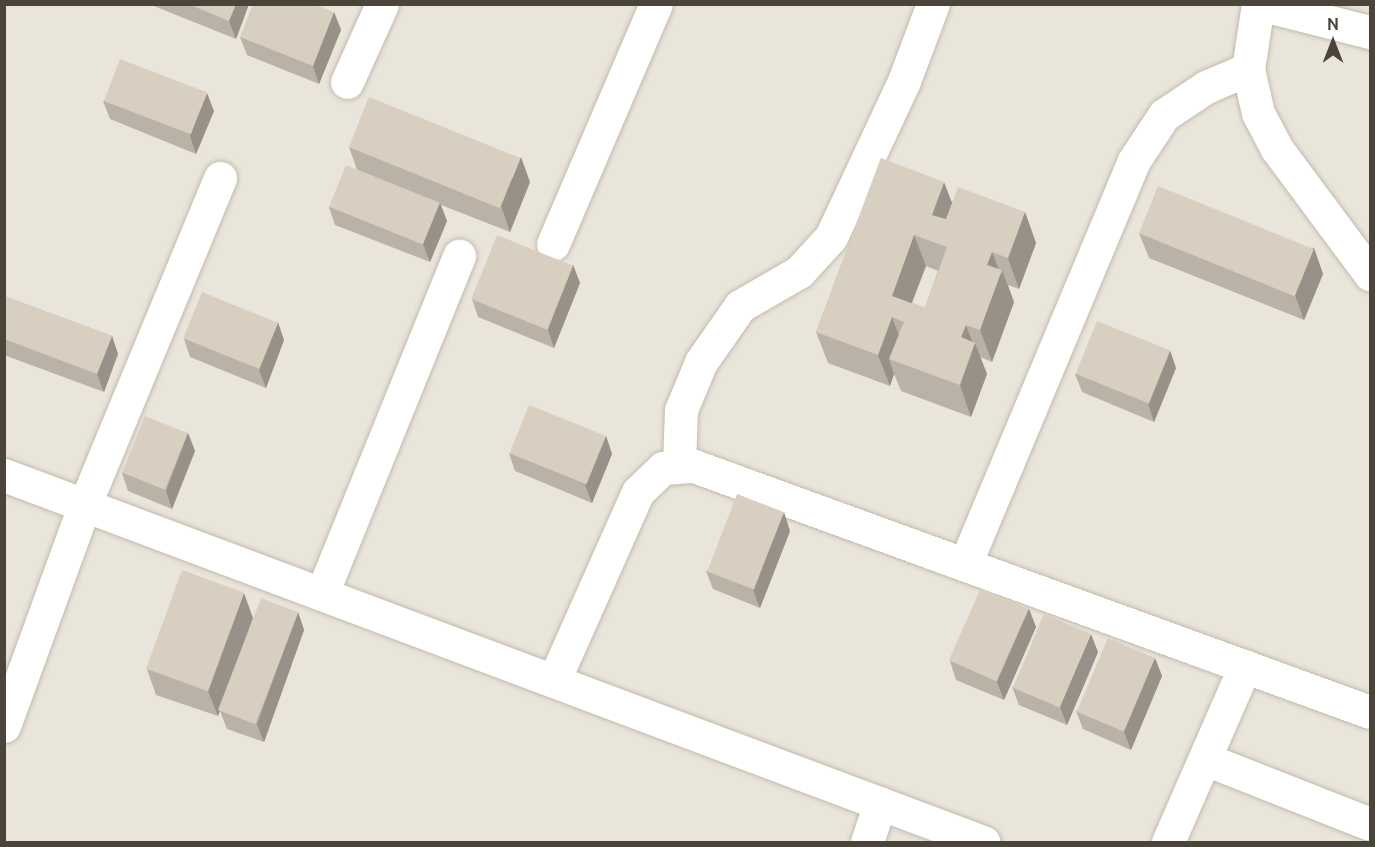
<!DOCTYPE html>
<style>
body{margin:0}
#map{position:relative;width:1375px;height:847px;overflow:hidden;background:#f6f3ec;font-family:Ubuntu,sans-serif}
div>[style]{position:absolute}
.residential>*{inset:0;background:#eae5da;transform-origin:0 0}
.roads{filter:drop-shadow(0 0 2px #c2bbae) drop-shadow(0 0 2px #c2bbae)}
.minor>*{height:33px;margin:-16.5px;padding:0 16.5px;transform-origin:16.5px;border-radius:16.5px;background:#fff}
.wall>*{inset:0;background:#bab2a6}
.shaded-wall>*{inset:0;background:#979187}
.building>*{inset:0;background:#d8cfc1;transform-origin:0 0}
span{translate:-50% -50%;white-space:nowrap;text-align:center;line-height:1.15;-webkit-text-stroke:6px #fff;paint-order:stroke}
.frame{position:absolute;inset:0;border:6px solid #4b4439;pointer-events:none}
.north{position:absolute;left:1303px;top:12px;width:60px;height:60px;-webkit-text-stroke:4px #fff;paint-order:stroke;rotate:0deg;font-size:16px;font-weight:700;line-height:24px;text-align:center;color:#4b4439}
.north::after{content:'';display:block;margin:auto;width:21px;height:27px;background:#4b4439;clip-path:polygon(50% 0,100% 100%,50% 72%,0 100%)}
</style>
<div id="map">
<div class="residential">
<div style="left:5px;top:5px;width:1365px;height:837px"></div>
</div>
<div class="roads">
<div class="minor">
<div style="left:1258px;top:4px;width:66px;rotate:98.7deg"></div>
<div style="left:1248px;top:69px;width:45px;rotate:77.2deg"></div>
<div style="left:1258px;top:113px;width:41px;rotate:62.2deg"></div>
<div style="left:1277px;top:149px;width:156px;rotate:53.4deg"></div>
<div style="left:1259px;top:4px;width:114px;rotate:14.2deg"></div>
<div style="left:347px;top:82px;width:85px;rotate:-65.8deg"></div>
<div style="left:553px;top:244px;width:261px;rotate:-66.8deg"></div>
<div style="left:679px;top:466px;width:56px;rotate:-88deg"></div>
<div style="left:681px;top:410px;width:52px;rotate:-67.4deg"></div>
<div style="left:701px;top:362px;width:68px;rotate:-55.1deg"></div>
<div style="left:740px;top:306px;width:68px;rotate:-30deg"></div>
<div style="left:799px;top:272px;width:47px;rotate:-47.6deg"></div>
<div style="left:831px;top:237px;width:172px;rotate:-64.9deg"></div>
<div style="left:904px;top:81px;width:82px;rotate:-69.4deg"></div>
<div style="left:4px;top:475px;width:1046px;rotate:20.55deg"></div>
<div style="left:966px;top:562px;width:433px;rotate:-67.3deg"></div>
<div style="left:1133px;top:162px;width:56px;rotate:-56.6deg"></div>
<div style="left:1164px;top:115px;width:50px;rotate:-33.7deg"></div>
<div style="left:1206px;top:87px;width:46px;rotate:-23.2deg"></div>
<div style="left:323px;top:591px;width:362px;rotate:-67.9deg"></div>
<div style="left:555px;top:678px;width:204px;rotate:-66deg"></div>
<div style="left:638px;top:492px;width:35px;rotate:-44deg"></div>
<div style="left:663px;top:468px;width:31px;rotate:-4deg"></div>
<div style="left:694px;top:466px;width:719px;rotate:20deg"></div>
<div style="left:4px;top:726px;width:236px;rotate:-70deg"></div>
<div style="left:85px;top:504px;width:353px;rotate:-67.5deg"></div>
<div style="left:1205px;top:759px;width:177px;rotate:21.5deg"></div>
<div style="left:867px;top:842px;width:41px;rotate:-71.6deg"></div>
<div style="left:1168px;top:842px;width:192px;rotate:-66.4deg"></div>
</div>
</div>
<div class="wall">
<div style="clip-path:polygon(149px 4px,249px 4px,236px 39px)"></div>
<div style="clip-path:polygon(334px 12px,341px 30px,319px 84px,247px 55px,240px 37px)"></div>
<div style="clip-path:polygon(103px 101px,214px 111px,196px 154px,110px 119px)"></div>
<div style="clip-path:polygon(349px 147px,530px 182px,510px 232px,441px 205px,447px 221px,430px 262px,335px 225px,329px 207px,357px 170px)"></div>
<div style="clip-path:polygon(evenodd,881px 158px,952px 202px,1025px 212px,1036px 243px,1019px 289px,1008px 285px,1014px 302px,992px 362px,980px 357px,987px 374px,971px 417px,901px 391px,894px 374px,890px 386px,828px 363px,816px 332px,881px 158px,926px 266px,938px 271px,925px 308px,912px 303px,926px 266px)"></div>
<div style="clip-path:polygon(1139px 233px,1314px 248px,1323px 274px,1304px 320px,1149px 258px)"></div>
<div style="clip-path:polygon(573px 265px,580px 283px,554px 348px,478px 317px,472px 299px)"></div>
<div style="clip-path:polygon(4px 296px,112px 336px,118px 354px,104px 392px,4px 355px)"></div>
<div style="clip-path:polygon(184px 339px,284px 340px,266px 388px,190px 357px)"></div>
<div style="clip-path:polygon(1176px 368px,1154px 422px,1082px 392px,1075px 374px)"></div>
<div style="clip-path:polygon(188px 433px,195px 451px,172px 509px,128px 491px,122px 473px)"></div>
<div style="clip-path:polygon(606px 436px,612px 454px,592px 503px,515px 471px,509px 453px)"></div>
<div style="clip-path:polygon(790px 531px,760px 608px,713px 589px,706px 571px)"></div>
<div style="clip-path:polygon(1029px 609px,1036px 627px,1004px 700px,956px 680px,950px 661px)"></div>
<div style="clip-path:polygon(298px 612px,304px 630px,264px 742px,227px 729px,220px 711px)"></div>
<div style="clip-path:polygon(253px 618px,218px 716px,156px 695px,147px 669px)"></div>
<div style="clip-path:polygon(1098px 652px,1067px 725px,1019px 705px,1012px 687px)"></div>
<div style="clip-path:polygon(1155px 658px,1162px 676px,1131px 750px,1083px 729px,1076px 711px)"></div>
</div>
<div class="shaded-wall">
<div style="clip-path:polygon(236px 4px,249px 4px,236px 39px,229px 21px)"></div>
<div style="clip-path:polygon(334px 12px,341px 30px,319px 84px,313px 66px)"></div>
<div style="clip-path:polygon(207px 93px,214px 111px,196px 154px,190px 136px)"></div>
<div style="clip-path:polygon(521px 157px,530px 182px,510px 232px,501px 206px)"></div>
<div style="clip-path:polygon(944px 182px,956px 213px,944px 246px,932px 215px)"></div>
<div style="clip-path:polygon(440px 203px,447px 221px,430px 262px,423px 244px)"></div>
<div style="clip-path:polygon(1025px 212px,1036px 243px,1019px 289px,1008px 258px)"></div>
<div style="clip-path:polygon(914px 235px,926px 266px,904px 323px,892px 296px)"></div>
<div style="clip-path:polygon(1314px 248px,1323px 274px,1304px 320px,1295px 295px)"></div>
<div style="clip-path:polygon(992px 252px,1001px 275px,1002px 270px,1014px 302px,992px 362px,980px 330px,987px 265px)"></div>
<div style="clip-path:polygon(573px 265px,580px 283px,554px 348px,548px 330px)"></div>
<div style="clip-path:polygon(892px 317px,904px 349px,889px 359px,894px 374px,890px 386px,878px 355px)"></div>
<div style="clip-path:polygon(278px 322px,284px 340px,266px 388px,259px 370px)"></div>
<div style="clip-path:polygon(966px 325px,974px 346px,975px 343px,987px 374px,971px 417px,960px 385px,961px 337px)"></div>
<div style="clip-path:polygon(112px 336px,118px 354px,104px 392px,97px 374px)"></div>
<div style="clip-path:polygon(1170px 350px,1176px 368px,1154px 422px,1148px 404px)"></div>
<div style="clip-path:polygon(188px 433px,195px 451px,172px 509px,166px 491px)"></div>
<div style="clip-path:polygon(606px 436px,612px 454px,592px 503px,585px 485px)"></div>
<div style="clip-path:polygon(784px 512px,790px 531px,760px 608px,753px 590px)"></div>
<div style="clip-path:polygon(244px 593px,253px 618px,218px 716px,208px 691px)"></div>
<div style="clip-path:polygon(1029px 609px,1036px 627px,1004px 700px,997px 682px)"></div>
<div style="clip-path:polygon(298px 612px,304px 630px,264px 742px,257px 724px)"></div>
<div style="clip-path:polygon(1091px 634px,1098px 652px,1067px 725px,1060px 707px)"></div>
<div style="clip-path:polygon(1155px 658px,1162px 676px,1131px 750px,1124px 732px)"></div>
</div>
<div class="building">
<div style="clip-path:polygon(188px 4px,236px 4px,229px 21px)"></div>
<div style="clip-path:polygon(253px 4px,314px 4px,334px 12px,313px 66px,240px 37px)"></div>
<div style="left:120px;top:59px;width:93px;height:45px;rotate:21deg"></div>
<div style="left:369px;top:97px;width:163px;height:54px;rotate:22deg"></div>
<div style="clip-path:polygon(evenodd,881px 158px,944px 182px,932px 215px,946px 219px,958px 187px,1025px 212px,1008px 258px,992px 252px,987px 265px,1002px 270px,980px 330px,966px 325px,961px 337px,975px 343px,960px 385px,889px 359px,904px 322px,892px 317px,878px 355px,816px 332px,881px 158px,914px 235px,947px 247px,925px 308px,892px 296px,914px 235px)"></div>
<div style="left:346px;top:165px;width:101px;height:45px;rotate:22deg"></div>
<div style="left:1158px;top:186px;width:168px;height:51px;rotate:22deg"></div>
<div style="left:497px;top:235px;width:82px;height:69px;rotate:22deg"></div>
<div style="left:202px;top:292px;width:82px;height:50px;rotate:22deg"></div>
<div style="clip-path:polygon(4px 296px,112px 336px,97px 374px,4px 339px)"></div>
<div style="left:1097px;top:321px;width:79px;height:57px;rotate:22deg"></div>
<div style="left:529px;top:405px;width:83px;height:52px;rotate:22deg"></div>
<div style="left:145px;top:416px;width:46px;height:61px;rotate:22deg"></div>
<div style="left:737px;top:494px;width:50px;height:83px;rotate:21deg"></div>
<div style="left:182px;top:570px;width:66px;height:105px;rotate:20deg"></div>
<div style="left:981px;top:588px;width:52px;height:79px;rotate:24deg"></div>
<div style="left:261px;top:598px;width:40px;height:120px;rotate:21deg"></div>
<div style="left:1044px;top:614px;width:51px;height:80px;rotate:23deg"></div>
<div style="left:1108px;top:638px;width:51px;height:80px;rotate:23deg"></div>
</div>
<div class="frame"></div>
<div class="north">N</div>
</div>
